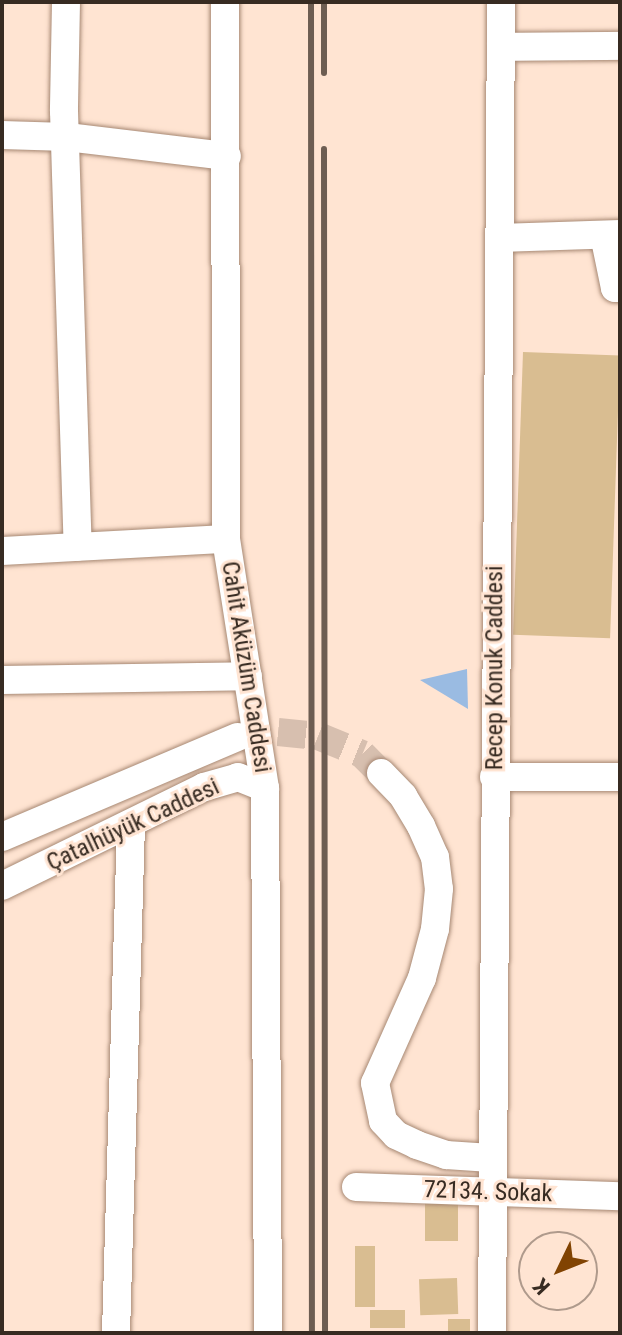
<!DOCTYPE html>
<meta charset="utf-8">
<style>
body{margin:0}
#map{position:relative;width:622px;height:1335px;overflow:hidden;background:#ffe4d2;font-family:"Roboto Condensed",sans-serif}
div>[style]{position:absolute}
.water>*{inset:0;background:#9abbe2}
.building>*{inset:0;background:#d9bd91;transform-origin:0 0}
.minor-tunnel>*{height:28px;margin-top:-14px;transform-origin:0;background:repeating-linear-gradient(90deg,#d7bfaf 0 28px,transparent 0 42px)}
.roads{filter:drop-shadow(0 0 2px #a78873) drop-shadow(0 0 2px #a78873)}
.minor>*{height:28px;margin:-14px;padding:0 14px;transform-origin:14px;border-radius:14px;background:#fff}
.rail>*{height:6px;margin:-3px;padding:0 3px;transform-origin:3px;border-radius:3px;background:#6d5d52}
span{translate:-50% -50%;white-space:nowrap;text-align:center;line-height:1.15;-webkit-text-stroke:6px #ffe4d2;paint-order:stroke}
.street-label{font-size:24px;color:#372b22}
.frame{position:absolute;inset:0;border:4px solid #372b22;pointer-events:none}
.north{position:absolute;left:518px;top:1231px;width:80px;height:80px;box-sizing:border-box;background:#ffe4d2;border:2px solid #af9a8c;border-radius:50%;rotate:227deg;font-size:22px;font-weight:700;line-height:32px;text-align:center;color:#372b22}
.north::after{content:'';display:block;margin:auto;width:28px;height:36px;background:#814302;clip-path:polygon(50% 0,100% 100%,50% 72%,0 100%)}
</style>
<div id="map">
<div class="water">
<div style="clip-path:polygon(467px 669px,468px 709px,420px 680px)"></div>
</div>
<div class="building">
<div style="left:523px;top:352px;width:97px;height:283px;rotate:2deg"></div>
<div style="left:458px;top:1203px;width:38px;height:33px;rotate:90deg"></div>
<div style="left:355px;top:1246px;width:20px;height:61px"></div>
<div style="left:457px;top:1278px;width:36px;height:38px;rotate:88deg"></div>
<div style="left:370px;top:1310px;width:35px;height:18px"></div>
<div style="left:448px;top:1319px;width:22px;height:12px"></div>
</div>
<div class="minor-tunnel">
<div style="left:238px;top:737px;width:40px;rotate:-7.1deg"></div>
<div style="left:278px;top:732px;width:40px;rotate:5.7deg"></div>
<div style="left:318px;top:736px;width:48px;rotate:22.2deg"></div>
<div style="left:362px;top:754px;width:27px;rotate:45deg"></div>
</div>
<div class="roads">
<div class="minor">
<div style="left:66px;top:2px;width:109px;rotate:91.1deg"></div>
<div style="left:64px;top:111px;width:436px;rotate:88.2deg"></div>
<div style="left:225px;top:2px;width:537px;rotate:89.89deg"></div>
<div style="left:226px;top:539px;width:252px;rotate:81.1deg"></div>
<div style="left:265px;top:788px;width:545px;rotate:89.68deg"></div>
<div style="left:501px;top:47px;width:119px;rotate:-0.5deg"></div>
<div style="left:2px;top:135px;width:65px;rotate:1.8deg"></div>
<div style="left:67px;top:137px;width:161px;rotate:6.8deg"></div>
<div style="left:604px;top:235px;width:54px;rotate:78.3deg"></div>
<div style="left:615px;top:288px;width:5px"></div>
<div style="left:499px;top:238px;width:121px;rotate:-1.9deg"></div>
<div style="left:2px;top:551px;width:224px;rotate:-3.1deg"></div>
<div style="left:2px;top:680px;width:246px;rotate:-0.9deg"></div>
<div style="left:381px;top:773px;width:32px;rotate:46deg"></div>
<div style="left:403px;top:796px;width:35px;rotate:59deg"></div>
<div style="left:421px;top:826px;width:34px;rotate:66deg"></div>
<div style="left:435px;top:857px;width:32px;rotate:83deg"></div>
<div style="left:439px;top:889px;width:40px;rotate:95.7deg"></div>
<div style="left:435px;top:929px;width:51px;rotate:104.9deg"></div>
<div style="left:422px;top:978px;width:115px;rotate:114.1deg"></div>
<div style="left:375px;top:1083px;width:39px;rotate:78deg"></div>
<div style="left:383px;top:1121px;width:19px;rotate:47deg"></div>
<div style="left:396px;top:1135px;width:23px;rotate:25deg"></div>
<div style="left:417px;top:1145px;width:31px;rotate:19deg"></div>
<div style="left:446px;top:1155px;width:45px;rotate:3.8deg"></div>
<div style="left:494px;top:777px;width:126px"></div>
<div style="left:2px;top:837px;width:256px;rotate:-23deg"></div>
<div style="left:2px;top:886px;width:225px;rotate:-26.1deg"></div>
<div style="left:204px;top:787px;width:35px;rotate:-16deg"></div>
<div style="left:238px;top:777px;width:29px;rotate:22deg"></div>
<div style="left:356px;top:1187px;width:264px;rotate:2deg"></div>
<div style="left:116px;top:1333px;width:508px;rotate:-88.31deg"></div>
<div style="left:492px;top:1333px;width:1331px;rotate:-89.61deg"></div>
</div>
</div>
<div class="rail">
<div style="left:311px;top:2px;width:1331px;rotate:89.96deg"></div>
<div style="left:324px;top:2px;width:71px;rotate:90deg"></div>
<div style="left:324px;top:149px;width:1184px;rotate:89.95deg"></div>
</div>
<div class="street-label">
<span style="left:246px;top:667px;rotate:81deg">Cahit Aküzüm Caddesi</span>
<span style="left:495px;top:668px;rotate:-90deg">Recep Konuk Caddesi</span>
<span style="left:133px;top:825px;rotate:-25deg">Çatalhüyük Caddesi</span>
<span style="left:488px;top:1192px;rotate:2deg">72134. Sokak</span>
</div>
<div class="frame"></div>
<div class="north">K</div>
</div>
